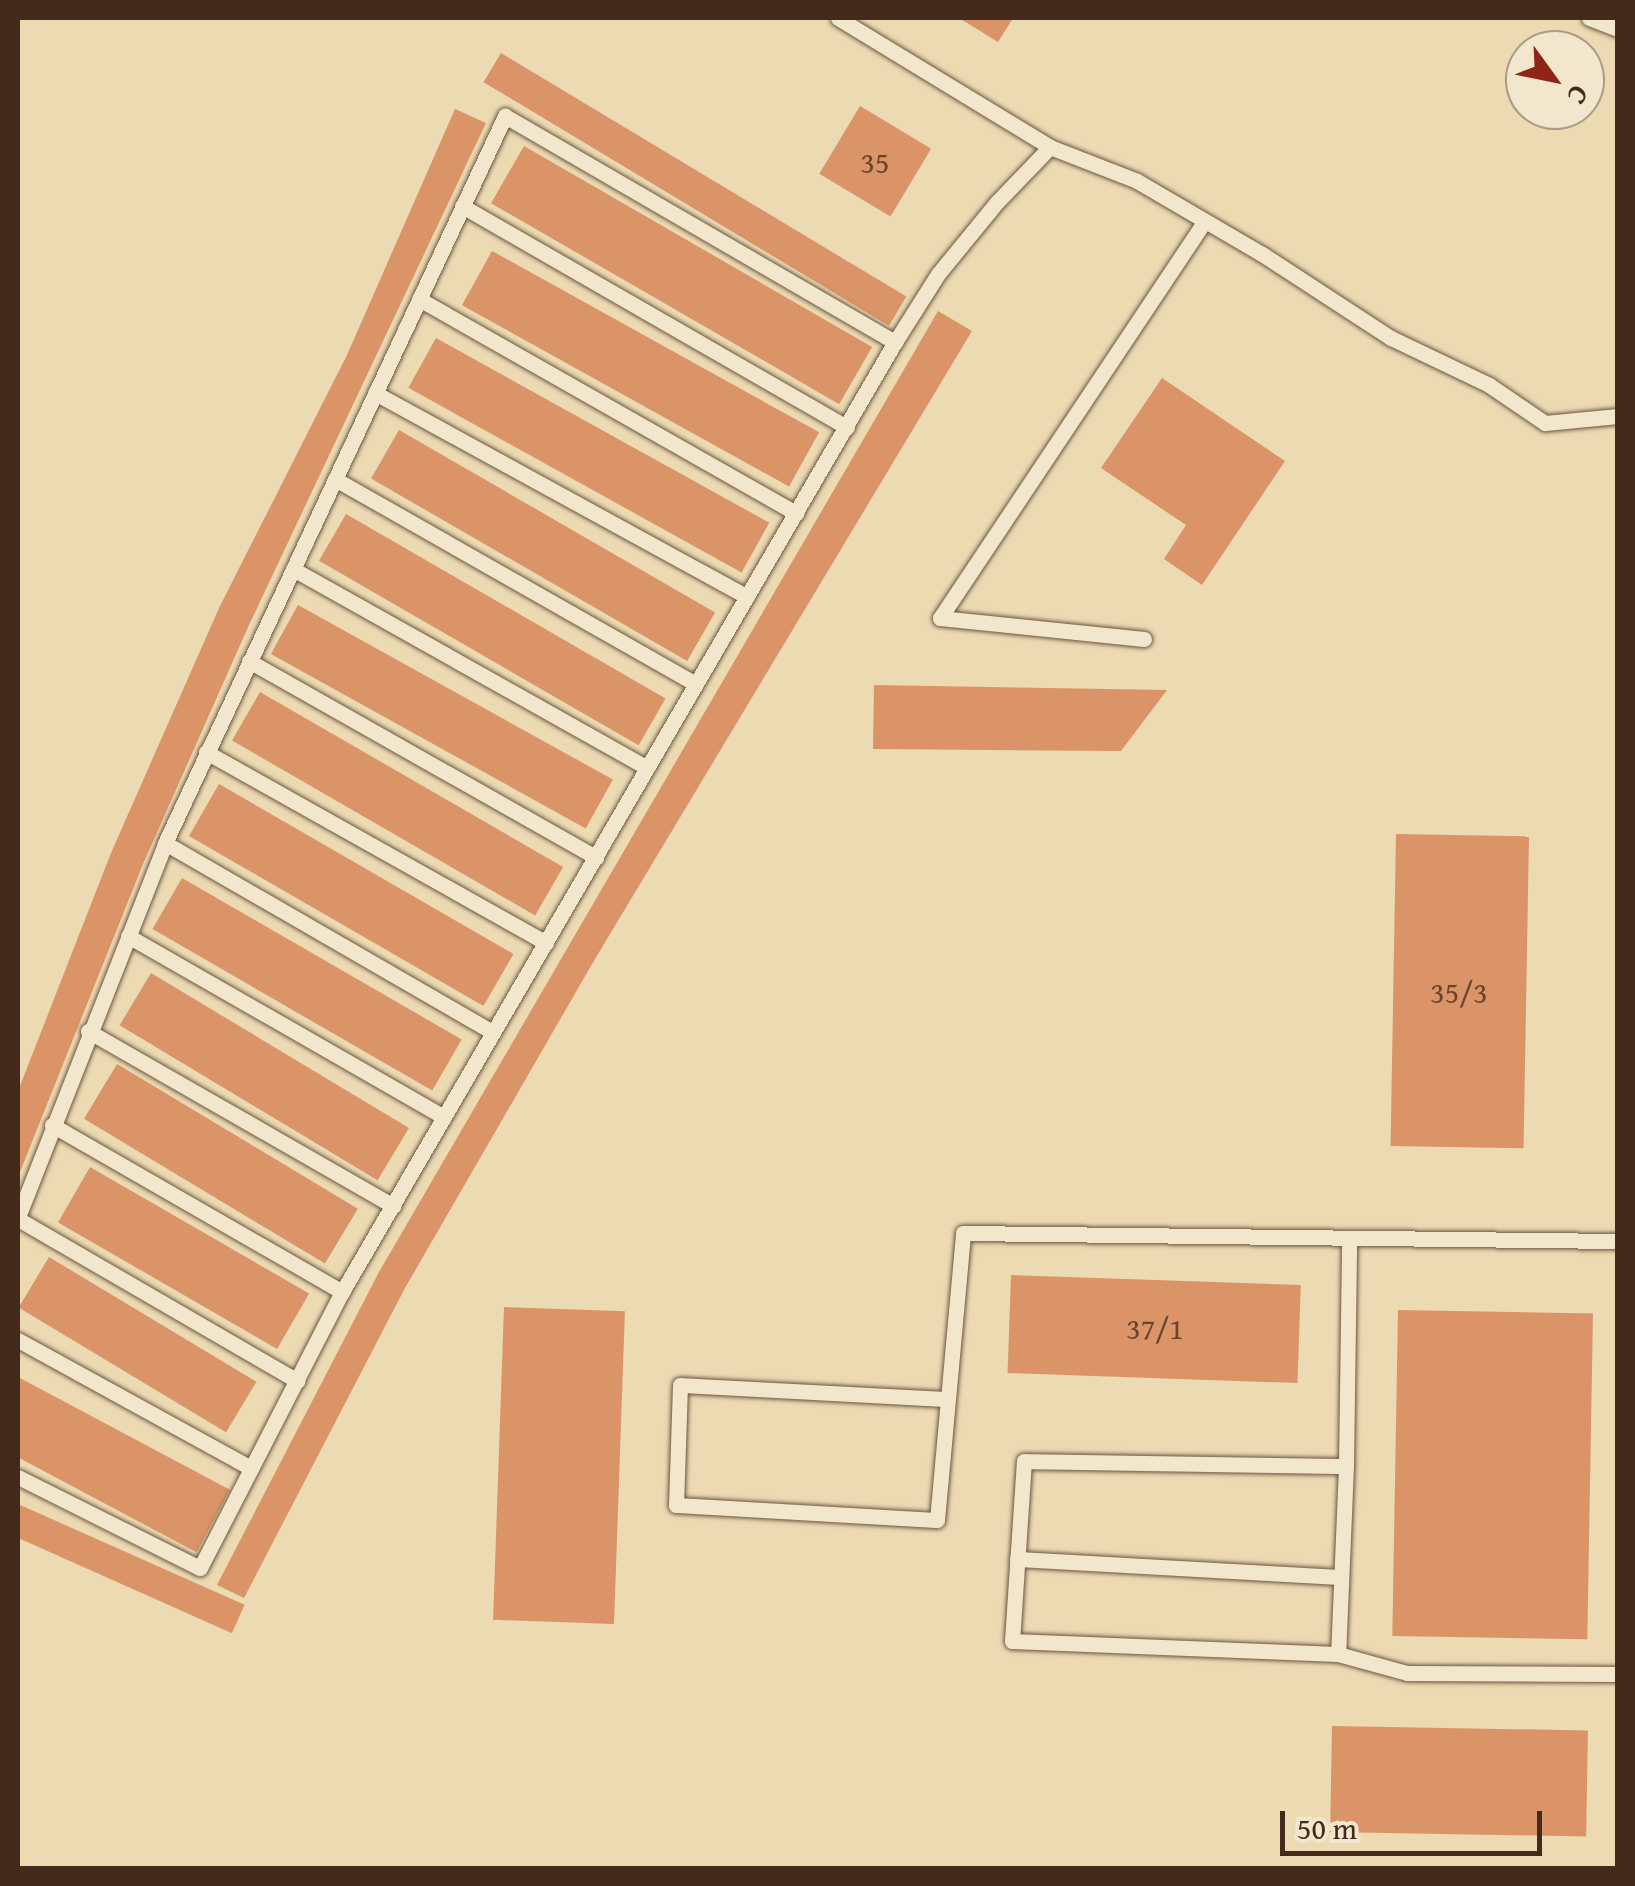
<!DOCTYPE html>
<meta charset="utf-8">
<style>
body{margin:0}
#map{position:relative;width:1635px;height:1886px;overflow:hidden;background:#ebdab2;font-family:"Gentium Book Plus",serif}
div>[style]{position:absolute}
.building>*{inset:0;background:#da9467;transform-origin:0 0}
.roads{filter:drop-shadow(0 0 2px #6d5641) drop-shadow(0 0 2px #6d5641)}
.service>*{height:15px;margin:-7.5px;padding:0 7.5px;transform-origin:7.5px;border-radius:7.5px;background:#f2e7cd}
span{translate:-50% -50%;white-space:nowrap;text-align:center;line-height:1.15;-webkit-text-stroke:10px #f2e7cd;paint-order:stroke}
.number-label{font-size:30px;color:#69442e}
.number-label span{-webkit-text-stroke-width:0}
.frame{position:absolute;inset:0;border:20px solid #432a1b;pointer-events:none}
.north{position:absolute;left:1505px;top:30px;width:100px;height:100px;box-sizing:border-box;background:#f2e7cd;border:2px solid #ac9b86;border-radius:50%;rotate:123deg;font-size:28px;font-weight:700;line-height:40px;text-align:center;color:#432a1b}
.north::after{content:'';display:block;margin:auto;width:35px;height:45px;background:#8f2418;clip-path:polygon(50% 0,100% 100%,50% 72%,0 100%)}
.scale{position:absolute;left:1280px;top:1811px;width:262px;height:45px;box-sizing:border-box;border:5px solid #432a1b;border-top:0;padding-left:12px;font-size:30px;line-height:35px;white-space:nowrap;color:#432a1b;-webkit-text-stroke:8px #f2e7cd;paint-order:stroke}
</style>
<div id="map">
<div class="building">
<div style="clip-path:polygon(959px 18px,1013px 18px,998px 42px)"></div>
<div style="left:501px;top:53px;width:473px;height:34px;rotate:31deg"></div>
<div style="left:860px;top:106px;width:83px;height:79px;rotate:31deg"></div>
<div style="clip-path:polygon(455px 109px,486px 123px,249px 625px,143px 864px,18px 1177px,18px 1091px,111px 853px,219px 608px,347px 355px)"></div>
<div style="left:524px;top:146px;width:402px;height:66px;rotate:30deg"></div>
<div style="left:492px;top:251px;width:374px;height:62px;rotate:29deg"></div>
<div style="clip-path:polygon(938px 311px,972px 331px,595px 959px,405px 1288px,244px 1598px,217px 1585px,379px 1272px)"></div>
<div style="left:436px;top:338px;width:381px;height:57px;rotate:29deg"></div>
<div style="clip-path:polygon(1162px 378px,1285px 461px,1202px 585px,1164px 559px,1186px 525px,1101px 468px)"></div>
<div style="left:399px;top:430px;width:365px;height:56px;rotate:30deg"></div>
<div style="left:346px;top:514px;width:369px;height:54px;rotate:30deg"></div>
<div style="left:298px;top:605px;width:360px;height:56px;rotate:29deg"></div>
<div style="clip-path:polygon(874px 685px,1167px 690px,1121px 751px,873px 749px)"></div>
<div style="left:260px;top:692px;width:350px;height:56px;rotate:30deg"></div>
<div style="left:219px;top:784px;width:340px;height:60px;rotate:30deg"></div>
<div style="left:1396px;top:834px;width:133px;height:312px;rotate:1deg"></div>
<div style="left:182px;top:878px;width:323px;height:59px;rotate:30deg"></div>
<div style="left:151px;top:973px;width:301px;height:61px;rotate:31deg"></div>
<div style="left:117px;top:1064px;width:281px;height:64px;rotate:31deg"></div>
<div style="left:90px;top:1167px;width:253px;height:64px;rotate:30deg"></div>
<div style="left:49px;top:1257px;width:242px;height:59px;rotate:31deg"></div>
<div style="left:1011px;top:1275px;width:290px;height:98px;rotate:2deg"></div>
<div style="left:504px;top:1307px;width:121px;height:313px;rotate:2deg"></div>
<div style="left:1398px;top:1310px;width:195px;height:326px;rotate:1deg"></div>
<div style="left:18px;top:1377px;width:240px;height:71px;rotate:28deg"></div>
<div style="left:18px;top:1504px;width:248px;height:31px;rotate:24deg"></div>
<div style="left:1332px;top:1726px;width:256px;height:106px;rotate:1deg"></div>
</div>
<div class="roads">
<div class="service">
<div style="left:838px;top:18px;width:248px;rotate:31.3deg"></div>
<div style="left:1589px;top:18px;width:31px;rotate:21deg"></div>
<div style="left:462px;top:206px;width:444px;rotate:29.9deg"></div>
<div style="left:419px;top:299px;width:434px;rotate:29.6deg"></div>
<div style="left:375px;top:393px;width:424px;rotate:28.7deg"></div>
<div style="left:335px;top:479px;width:415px;rotate:29.6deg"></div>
<div style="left:293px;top:569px;width:406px;rotate:29.3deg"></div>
<div style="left:1144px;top:639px;width:205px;rotate:-174.1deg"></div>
<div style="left:940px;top:618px;width:477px;rotate:-56.3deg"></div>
<div style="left:249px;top:661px;width:399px;rotate:29.5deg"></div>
<div style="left:206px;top:752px;width:390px;rotate:29.3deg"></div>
<div style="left:165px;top:843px;width:379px;rotate:30deg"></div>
<div style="left:128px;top:936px;width:364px;rotate:29.8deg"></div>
<div style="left:88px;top:1031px;width:352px;rotate:29.8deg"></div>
<div style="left:52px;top:1125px;width:335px;rotate:29.9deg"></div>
<div style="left:18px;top:1217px;width:402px;rotate:-68.5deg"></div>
<div style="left:165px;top:843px;width:803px;rotate:-64.94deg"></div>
<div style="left:505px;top:116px;width:451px;rotate:30.1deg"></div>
<div style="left:18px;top:1219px;width:323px;rotate:30.1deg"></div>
<div style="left:18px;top:1340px;width:266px;rotate:28.8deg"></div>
<div style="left:947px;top:1399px;width:267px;rotate:-177deg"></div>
<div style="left:680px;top:1385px;width:120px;rotate:91.9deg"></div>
<div style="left:676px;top:1505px;width:261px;rotate:3.3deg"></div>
<div style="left:937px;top:1520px;width:288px;rotate:-84.8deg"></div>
<div style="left:963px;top:1233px;width:655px;rotate:0.7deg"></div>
<div style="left:1346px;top:1466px;width:188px;rotate:92.4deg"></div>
<div style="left:1338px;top:1654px;width:326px;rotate:-177.7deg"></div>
<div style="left:1012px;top:1641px;width:180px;rotate:-86.2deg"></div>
<div style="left:1024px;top:1461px;width:322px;rotate:0.9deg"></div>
<div style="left:1346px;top:1466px;width:226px;rotate:-89.2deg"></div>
<div style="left:18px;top:1477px;width:203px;rotate:26.6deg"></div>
<div style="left:200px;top:1568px;width:310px;rotate:-62.8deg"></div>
<div style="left:342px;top:1292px;width:1099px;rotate:-59.8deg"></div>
<div style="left:895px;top:342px;width:80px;rotate:-57.7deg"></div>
<div style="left:938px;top:274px;width:93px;rotate:-50.7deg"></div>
<div style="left:997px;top:202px;width:76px;rotate:-46.1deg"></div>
<div style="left:1050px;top:147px;width:93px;rotate:21.3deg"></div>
<div style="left:1137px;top:181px;width:145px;rotate:30.3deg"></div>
<div style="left:1262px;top:254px;width:154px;rotate:33.1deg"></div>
<div style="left:1391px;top:338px;width:109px;rotate:25.6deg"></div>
<div style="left:1489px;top:385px;width:68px;rotate:34.2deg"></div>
<div style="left:1545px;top:423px;width:73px;rotate:-5.5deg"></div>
<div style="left:1017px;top:1559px;width:324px;rotate:3.2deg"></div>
<div style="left:1338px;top:1654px;width:72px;rotate:15.4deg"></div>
<div style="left:1407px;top:1673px;width:211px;rotate:0.3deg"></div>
</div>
</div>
<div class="number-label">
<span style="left:875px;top:162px">35</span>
<span style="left:1459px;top:992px">35/3</span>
<span style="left:1155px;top:1328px">37/1</span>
</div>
<div class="frame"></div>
<div class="north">С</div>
<div class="scale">50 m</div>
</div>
